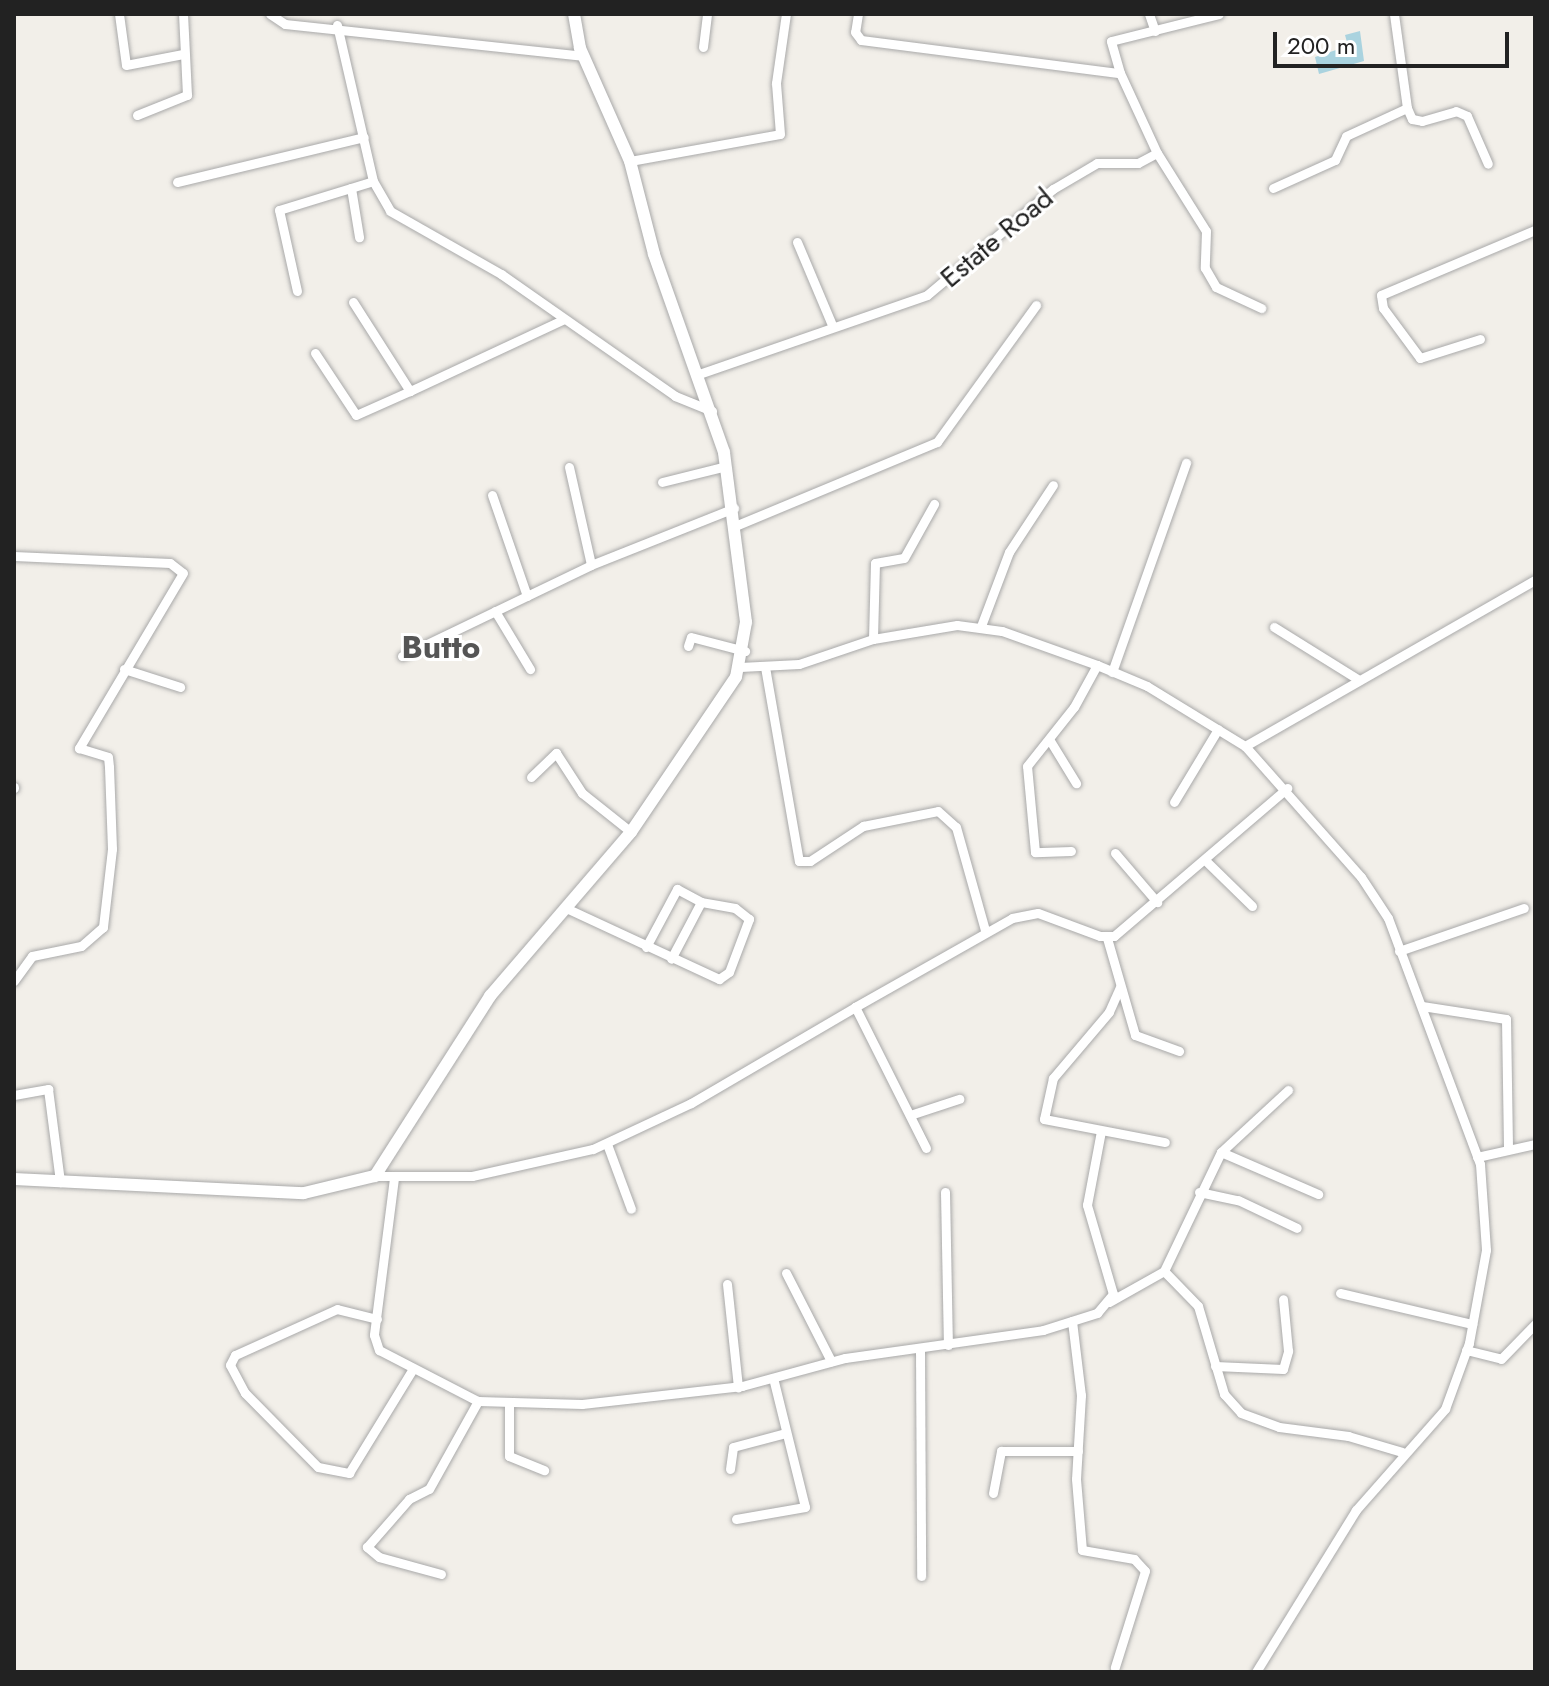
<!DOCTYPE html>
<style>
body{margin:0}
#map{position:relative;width:1549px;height:1686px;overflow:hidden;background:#f2efe9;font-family:Jost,sans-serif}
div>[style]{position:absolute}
.water>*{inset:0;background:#aad3df}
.roads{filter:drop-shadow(0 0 2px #a9a9a9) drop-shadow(0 0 2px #a9a9a9)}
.minor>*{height:9px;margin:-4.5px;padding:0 4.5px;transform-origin:4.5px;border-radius:4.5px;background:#fff}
.tertiary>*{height:12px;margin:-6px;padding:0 6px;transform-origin:6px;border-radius:6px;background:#fff}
span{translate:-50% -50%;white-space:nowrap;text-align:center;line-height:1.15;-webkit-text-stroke:6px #fff;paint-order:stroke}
.street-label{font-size:28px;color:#222}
.quarter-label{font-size:32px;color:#555;font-weight:700}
.frame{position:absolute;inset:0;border:16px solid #222;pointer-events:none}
.scale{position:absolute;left:1273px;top:32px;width:236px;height:36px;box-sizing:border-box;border:4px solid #222;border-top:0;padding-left:10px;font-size:24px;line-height:28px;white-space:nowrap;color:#222;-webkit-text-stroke:6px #fff;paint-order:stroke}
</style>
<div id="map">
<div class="water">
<div style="clip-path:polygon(1360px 31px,1364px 61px,1319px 74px,1315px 57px,1348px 46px,1345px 35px)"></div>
</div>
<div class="roads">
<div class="minor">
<div style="left:119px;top:14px;width:51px;rotate:82.2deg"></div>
<div style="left:126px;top:65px;width:58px;rotate:-10.9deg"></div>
<div style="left:270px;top:14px;width:18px;rotate:34deg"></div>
<div style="left:285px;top:24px;width:301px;rotate:6.1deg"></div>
<div style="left:858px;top:14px;width:18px;rotate:99deg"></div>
<div style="left:855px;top:32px;width:10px;rotate:53deg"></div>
<div style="left:861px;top:40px;width:261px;rotate:7.3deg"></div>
<div style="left:1120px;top:73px;width:33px;rotate:-106deg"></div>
<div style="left:1111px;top:41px;width:111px;rotate:-14deg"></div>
<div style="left:1149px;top:14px;width:18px;rotate:71deg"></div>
<div style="left:337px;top:25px;width:160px;rotate:77deg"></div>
<div style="left:373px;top:181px;width:34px;rotate:60deg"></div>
<div style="left:390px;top:211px;width:128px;rotate:29.6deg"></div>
<div style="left:501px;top:274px;width:213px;rotate:35deg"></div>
<div style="left:675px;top:396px;width:40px;rotate:22deg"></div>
<div style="left:703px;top:47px;width:33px;rotate:-83deg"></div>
<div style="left:1120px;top:73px;width:88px;rotate:65.2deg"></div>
<div style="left:1157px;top:153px;width:92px;rotate:57.9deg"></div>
<div style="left:1206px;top:231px;width:37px;rotate:92deg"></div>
<div style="left:1205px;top:268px;width:22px;rotate:60deg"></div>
<div style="left:1216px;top:287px;width:50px;rotate:25deg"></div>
<div style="left:1407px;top:108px;width:12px;rotate:66deg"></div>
<div style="left:1412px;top:119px;width:10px;rotate:11deg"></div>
<div style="left:1422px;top:121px;width:35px;rotate:-16deg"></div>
<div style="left:1456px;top:111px;width:12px;rotate:24deg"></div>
<div style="left:1467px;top:116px;width:52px;rotate:66.4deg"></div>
<div style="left:137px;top:115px;width:54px;rotate:-21.8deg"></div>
<div style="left:187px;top:95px;width:81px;rotate:-92.8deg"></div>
<div style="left:630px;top:161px;width:152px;rotate:-10.2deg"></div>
<div style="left:780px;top:134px;width:51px;rotate:-94.5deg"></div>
<div style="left:776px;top:83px;width:70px;rotate:-81.8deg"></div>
<div style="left:177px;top:182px;width:192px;rotate:-13.5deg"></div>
<div style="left:351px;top:188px;width:50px;rotate:80.7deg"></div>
<div style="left:1273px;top:188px;width:68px;rotate:-24.3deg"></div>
<div style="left:1335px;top:160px;width:26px;rotate:-65deg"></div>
<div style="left:1346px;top:136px;width:67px;rotate:-24.7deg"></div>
<div style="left:1407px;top:108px;width:95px;rotate:-97.9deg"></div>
<div style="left:797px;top:242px;width:90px;rotate:67.1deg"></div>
<div style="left:297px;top:291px;width:83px;rotate:-102.5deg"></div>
<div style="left:279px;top:210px;width:98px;rotate:-17.1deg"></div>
<div style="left:353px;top:302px;width:106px;rotate:57.4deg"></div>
<div style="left:410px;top:391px;width:168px;rotate:-25deg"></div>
<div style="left:1480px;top:339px;width:63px;rotate:162.4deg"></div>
<div style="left:1420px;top:358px;width:62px;rotate:-126.5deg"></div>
<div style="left:1383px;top:308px;width:13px;rotate:-99deg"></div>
<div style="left:1381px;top:295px;width:167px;rotate:-22.9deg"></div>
<div style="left:315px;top:353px;width:74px;rotate:56.5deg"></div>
<div style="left:356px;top:415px;width:59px;rotate:-24deg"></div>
<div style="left:699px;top:374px;width:241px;rotate:-19.1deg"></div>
<div style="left:927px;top:295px;width:165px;rotate:-40.1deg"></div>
<div style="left:1053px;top:189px;width:51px;rotate:-30.6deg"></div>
<div style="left:1097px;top:163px;width:41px"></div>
<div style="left:1138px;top:163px;width:21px;rotate:-28deg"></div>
<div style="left:569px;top:467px;width:100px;rotate:77.3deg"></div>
<div style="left:662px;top:482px;width:66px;rotate:-14deg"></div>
<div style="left:492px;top:495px;width:107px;rotate:70.9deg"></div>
<div style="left:735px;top:526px;width:219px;rotate:-22.6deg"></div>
<div style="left:937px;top:442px;width:169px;rotate:-54.1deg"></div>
<div style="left:14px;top:556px;width:156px;rotate:2.6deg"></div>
<div style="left:170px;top:563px;width:16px;rotate:38deg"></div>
<div style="left:183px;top:573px;width:204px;rotate:120.7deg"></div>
<div style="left:79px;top:748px;width:30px;rotate:17deg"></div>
<div style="left:108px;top:757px;width:10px;rotate:84deg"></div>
<div style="left:109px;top:767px;width:82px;rotate:87.9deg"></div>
<div style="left:112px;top:849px;width:79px;rotate:96.6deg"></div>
<div style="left:103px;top:927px;width:29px;rotate:139deg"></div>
<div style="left:81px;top:946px;width:50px;rotate:168.5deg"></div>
<div style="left:32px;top:956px;width:31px;rotate:126deg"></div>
<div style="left:495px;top:611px;width:68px;rotate:58.9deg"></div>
<div style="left:981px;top:626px;width:79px;rotate:-69.3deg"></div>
<div style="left:1009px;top:552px;width:80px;rotate:-56.7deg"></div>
<div style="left:1274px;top:627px;width:100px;rotate:31.9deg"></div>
<div style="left:873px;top:639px;width:76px;rotate:-88.5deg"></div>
<div style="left:875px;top:563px;width:29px;rotate:-10deg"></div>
<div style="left:904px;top:558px;width:62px;rotate:-60.9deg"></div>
<div style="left:688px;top:646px;width:9px;rotate:-72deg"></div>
<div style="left:691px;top:637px;width:56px;rotate:14.5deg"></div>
<div style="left:402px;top:656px;width:210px;rotate:-25.7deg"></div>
<div style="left:591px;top:565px;width:154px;rotate:-21.7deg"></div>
<div style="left:740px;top:667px;width:59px;rotate:-2.9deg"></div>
<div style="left:799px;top:664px;width:78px;rotate:-18.7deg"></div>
<div style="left:873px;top:639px;width:85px;rotate:-9.5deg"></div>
<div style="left:957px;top:625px;width:45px;rotate:7.6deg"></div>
<div style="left:1002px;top:631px;width:101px;rotate:19.7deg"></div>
<div style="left:1097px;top:665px;width:54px;rotate:22.8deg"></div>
<div style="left:1147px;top:686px;width:115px;rotate:31.5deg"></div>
<div style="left:1245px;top:746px;width:175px;rotate:48.5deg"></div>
<div style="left:1361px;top:877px;width:49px;rotate:56.6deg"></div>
<div style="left:1388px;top:918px;width:263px;rotate:69.5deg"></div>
<div style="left:1480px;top:1164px;width:86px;rotate:86deg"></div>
<div style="left:1486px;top:1250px;width:95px;rotate:100.4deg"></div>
<div style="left:1469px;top:1343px;width:70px;rotate:110deg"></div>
<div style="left:1445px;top:1409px;width:135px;rotate:131.4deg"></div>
<div style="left:1356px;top:1510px;width:190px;rotate:121.7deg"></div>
<div style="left:765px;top:667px;width:197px;rotate:80.1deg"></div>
<div style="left:799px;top:861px;width:11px"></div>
<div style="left:810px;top:861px;width:64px;rotate:-33.4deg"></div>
<div style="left:863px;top:826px;width:76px;rotate:-11.3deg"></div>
<div style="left:938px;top:811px;width:24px;rotate:42deg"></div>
<div style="left:956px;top:827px;width:107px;rotate:74.3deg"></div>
<div style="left:124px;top:669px;width:59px;rotate:17.8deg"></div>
<div style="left:1112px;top:672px;width:222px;rotate:-70.5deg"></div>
<div style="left:1049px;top:739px;width:52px;rotate:58.5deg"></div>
<div style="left:1245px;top:746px;width:334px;rotate:-29.8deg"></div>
<div style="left:531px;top:777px;width:35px;rotate:-44deg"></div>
<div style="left:556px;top:753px;width:48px;rotate:57deg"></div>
<div style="left:582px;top:793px;width:63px;rotate:38.5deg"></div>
<div style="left:14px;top:788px;width:1px;rotate:-90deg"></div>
<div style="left:1174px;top:802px;width:85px;rotate:-58.9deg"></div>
<div style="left:1071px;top:851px;width:36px;rotate:178deg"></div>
<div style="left:1035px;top:852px;width:86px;rotate:-95.3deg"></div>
<div style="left:1027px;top:766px;width:75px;rotate:-51.5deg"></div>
<div style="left:1074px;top:707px;width:48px;rotate:-61.3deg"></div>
<div style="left:1115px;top:853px;width:65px;rotate:49.4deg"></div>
<div style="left:1207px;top:862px;width:63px;rotate:44.4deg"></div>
<div style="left:566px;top:908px;width:169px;rotate:24.9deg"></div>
<div style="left:719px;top:979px;width:12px;rotate:-35deg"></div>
<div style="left:729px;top:972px;width:57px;rotate:-69.3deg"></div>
<div style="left:749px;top:919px;width:18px;rotate:-142deg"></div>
<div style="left:735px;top:908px;width:35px;rotate:-170deg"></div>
<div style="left:1107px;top:938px;width:101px;rotate:73.9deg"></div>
<div style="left:1135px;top:1035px;width:47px;rotate:20deg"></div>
<div style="left:646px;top:947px;width:66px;rotate:-61.9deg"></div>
<div style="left:677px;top:889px;width:27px;rotate:28deg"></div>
<div style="left:701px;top:902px;width:64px;rotate:117.8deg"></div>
<div style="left:1399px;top:951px;width:132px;rotate:-19deg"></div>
<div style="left:1120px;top:987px;width:27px;rotate:114deg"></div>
<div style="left:1109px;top:1012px;width:87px;rotate:130.3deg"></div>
<div style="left:1053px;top:1078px;width:42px;rotate:102.4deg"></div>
<div style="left:1044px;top:1119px;width:123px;rotate:10.8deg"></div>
<div style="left:1422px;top:1006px;width:85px;rotate:8.8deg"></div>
<div style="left:1506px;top:1019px;width:128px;rotate:89.1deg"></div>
<div style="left:1288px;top:1090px;width:91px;rotate:137.2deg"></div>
<div style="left:1221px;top:1152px;width:132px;rotate:115.6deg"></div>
<div style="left:1164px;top:1271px;width:49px;rotate:45.8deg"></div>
<div style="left:1198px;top:1306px;width:92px;rotate:73.5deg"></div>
<div style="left:1224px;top:1394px;width:25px;rotate:48deg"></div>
<div style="left:1241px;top:1413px;width:40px;rotate:20.2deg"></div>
<div style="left:1279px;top:1427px;width:70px;rotate:7.4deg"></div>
<div style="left:1348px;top:1436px;width:56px;rotate:16.5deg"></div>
<div style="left:14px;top:1095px;width:35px;rotate:-10deg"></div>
<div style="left:48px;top:1089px;width:94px;rotate:82.6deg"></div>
<div style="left:910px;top:1115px;width:52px;rotate:-18.1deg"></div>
<div style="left:607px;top:1144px;width:69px;rotate:69.7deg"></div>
<div style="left:926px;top:1148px;width:158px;rotate:-116.7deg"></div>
<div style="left:855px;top:1007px;width:180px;rotate:-29.5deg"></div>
<div style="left:1012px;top:918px;width:26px;rotate:-11deg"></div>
<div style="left:1038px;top:913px;width:66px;rotate:20.4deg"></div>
<div style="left:1100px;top:936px;width:14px"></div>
<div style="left:1114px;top:936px;width:228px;rotate:-40.5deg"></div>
<div style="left:1221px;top:1152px;width:106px;rotate:23.4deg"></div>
<div style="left:1477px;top:1157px;width:59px;rotate:-12.6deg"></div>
<div style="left:375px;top:1176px;width:97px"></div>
<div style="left:472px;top:1176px;width:124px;rotate:-12.6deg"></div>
<div style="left:593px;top:1149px;width:108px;rotate:-25.1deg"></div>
<div style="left:691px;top:1103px;width:190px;rotate:-30.3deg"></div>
<div style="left:394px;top:1178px;width:158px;rotate:97.3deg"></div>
<div style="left:374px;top:1335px;width:16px;rotate:72deg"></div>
<div style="left:379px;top:1350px;width:111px;rotate:27.3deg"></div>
<div style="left:478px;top:1401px;width:104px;rotate:1.7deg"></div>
<div style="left:582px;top:1404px;width:161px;rotate:-6.4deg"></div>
<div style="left:742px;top:1386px;width:107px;rotate:-15.2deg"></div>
<div style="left:845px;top:1358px;width:200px;rotate:-8deg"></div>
<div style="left:1043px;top:1330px;width:57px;rotate:-17.5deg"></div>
<div style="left:1097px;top:1313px;width:25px;rotate:-50deg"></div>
<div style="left:1113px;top:1294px;width:93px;rotate:-106.3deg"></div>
<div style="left:1087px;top:1205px;width:75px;rotate:-79.3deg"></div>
<div style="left:945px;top:1192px;width:153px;rotate:88.9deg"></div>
<div style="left:1199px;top:1192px;width:40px;rotate:12deg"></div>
<div style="left:1238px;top:1200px;width:65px;rotate:25.4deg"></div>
<div style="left:786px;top:1273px;width:99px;rotate:62.9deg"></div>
<div style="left:727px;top:1284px;width:104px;rotate:83.9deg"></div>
<div style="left:1340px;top:1293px;width:136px;rotate:13.2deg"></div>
<div style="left:1109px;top:1302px;width:63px;rotate:-29.4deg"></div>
<div style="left:377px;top:1319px;width:41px;rotate:-166deg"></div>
<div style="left:337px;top:1309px;width:112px;rotate:155.7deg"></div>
<div style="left:235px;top:1355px;width:11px;rotate:117deg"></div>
<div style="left:230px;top:1365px;width:32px;rotate:62deg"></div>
<div style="left:245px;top:1393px;width:104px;rotate:45.4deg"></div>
<div style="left:318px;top:1467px;width:32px;rotate:11deg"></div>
<div style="left:349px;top:1473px;width:121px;rotate:-58.5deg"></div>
<div style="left:1072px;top:1321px;width:75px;rotate:83.1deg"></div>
<div style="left:1081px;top:1395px;width:84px;rotate:93.4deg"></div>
<div style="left:1076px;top:1479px;width:71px;rotate:85.2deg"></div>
<div style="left:1082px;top:1550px;width:53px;rotate:9.8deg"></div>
<div style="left:1134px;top:1559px;width:16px;rotate:47deg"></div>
<div style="left:1145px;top:1571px;width:101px;rotate:107.4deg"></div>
<div style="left:920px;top:1348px;width:228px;rotate:89.7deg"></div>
<div style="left:1466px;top:1350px;width:36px;rotate:14deg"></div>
<div style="left:1501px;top:1359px;width:49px;rotate:-45.8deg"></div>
<div style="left:1215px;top:1366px;width:68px;rotate:2.5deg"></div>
<div style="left:1283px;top:1369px;width:19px;rotate:-74deg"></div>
<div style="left:1288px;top:1351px;width:52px;rotate:-95.5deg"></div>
<div style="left:509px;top:1403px;width:53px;rotate:90deg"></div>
<div style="left:509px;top:1456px;width:38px;rotate:22deg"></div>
<div style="left:730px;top:1469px;width:22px;rotate:-82deg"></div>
<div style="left:733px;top:1447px;width:55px;rotate:-14.8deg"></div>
<div style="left:993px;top:1493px;width:43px;rotate:-79.2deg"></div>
<div style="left:1001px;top:1451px;width:77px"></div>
<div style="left:736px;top:1519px;width:70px;rotate:-9.9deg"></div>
<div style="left:805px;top:1507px;width:133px;rotate:-103.9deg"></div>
<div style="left:441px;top:1574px;width:64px;rotate:-164.7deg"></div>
<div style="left:379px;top:1557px;width:16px;rotate:-140deg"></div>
<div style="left:367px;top:1547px;width:64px;rotate:-48.8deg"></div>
<div style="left:409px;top:1499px;width:22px;rotate:-27deg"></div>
<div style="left:429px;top:1489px;width:101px;rotate:-60.9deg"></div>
</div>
<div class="tertiary">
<div style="left:14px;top:1179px;width:290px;rotate:2.8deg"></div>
<div style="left:304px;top:1193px;width:73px;rotate:-13.5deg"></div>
<div style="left:375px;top:1176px;width:214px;rotate:-57.4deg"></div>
<div style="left:490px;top:996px;width:216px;rotate:-49.3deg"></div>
<div style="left:631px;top:832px;width:187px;rotate:-55.9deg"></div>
<div style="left:736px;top:677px;width:56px;rotate:-79.7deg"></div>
<div style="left:746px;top:622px;width:171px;rotate:-97.4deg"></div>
<div style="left:724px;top:452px;width:210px;rotate:-109.5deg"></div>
<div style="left:654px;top:254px;width:96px;rotate:-104.5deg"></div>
<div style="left:630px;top:161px;width:124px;rotate:-113.9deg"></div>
<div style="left:580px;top:48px;width:35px;rotate:-100deg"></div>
</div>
</div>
<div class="street-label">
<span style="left:997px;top:238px;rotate:-40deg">Estate Road</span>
</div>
<div class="quarter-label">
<span style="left:441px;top:647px">Butto</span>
</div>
<div class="frame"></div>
<div class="scale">200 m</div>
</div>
